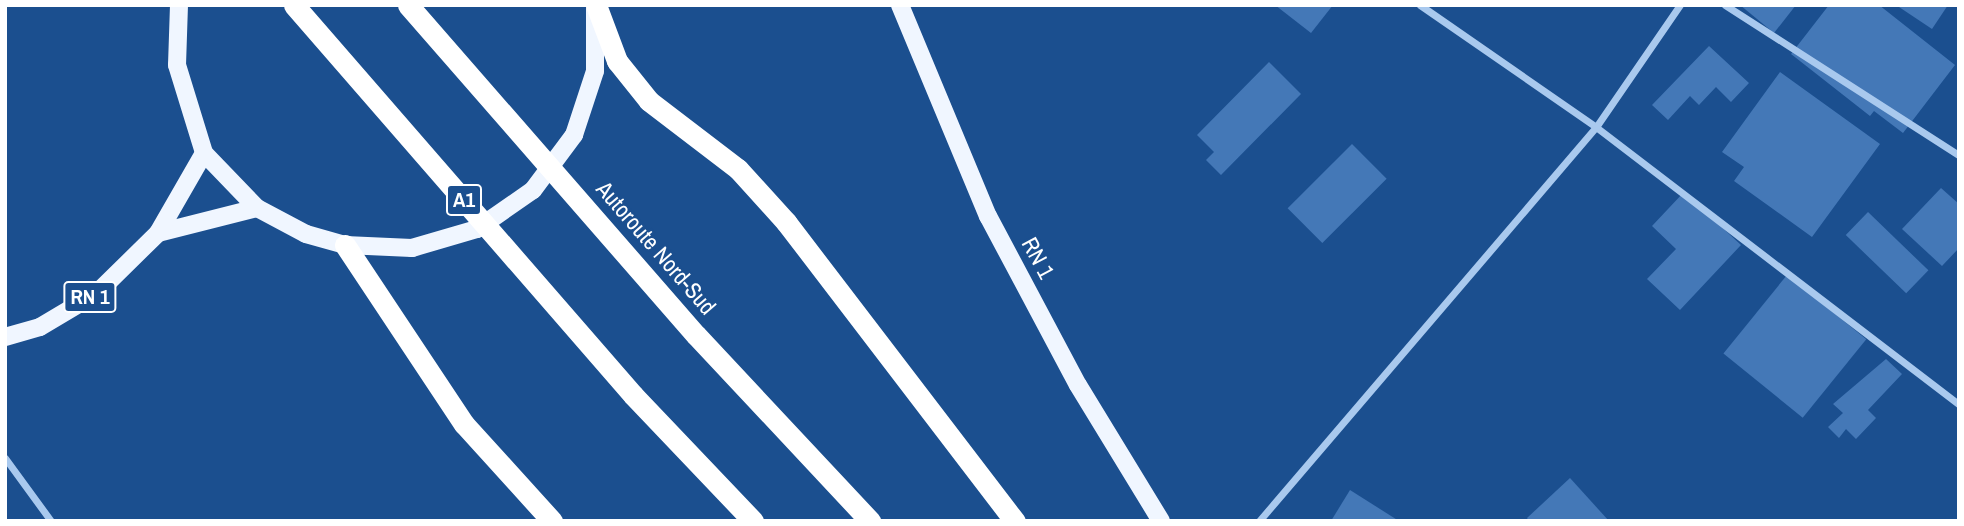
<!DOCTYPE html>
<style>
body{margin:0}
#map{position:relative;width:1964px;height:526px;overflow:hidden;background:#1b4f8f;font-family:"Archivo Narrow",sans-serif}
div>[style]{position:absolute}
.building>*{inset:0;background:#4478b7;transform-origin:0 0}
.street>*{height:7px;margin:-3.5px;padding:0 3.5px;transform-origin:3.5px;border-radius:3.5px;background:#a9c9ee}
.primary>*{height:18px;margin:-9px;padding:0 9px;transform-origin:9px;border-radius:9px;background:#f0f6ff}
.highway>*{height:21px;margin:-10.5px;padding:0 10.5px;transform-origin:10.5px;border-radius:10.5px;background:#fff}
span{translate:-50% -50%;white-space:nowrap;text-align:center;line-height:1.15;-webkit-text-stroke:5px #1b4f8f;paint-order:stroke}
.shield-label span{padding:2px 5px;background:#1b4f8f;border:2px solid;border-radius:5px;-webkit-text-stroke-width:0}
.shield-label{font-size:21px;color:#fff;font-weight:700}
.street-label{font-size:23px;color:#fff}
.frame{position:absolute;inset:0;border:7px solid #fff;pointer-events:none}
</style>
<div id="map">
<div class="building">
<div style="clip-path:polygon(1275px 5px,1333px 5px,1311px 33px)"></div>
<div style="clip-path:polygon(1740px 5px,1796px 5px,1774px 33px)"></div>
<div style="clip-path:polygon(1829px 5px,1879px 5px,1955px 65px,1903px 133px,1874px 111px,1870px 116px,1791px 54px)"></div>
<div style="clip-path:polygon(1896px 5px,1948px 5px,1932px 29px)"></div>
<div style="clip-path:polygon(1709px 46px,1749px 83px,1731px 102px,1716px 87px,1699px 105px,1690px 96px,1668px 120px,1652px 105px)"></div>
<div style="clip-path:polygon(1269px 62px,1301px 94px,1221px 175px,1206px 160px,1214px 152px,1197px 135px)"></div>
<div style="clip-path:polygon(1780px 72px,1880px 144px,1812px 237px,1734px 181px,1744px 167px,1722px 152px)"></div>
<div style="left:1352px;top:144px;width:49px;height:91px;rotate:45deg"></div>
<div style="clip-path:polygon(1941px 188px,1959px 204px,1959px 248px,1942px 266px,1902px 229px)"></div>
<div style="clip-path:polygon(1684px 192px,1741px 245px,1680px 310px,1647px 279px,1676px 249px,1652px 226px)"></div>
<div style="left:1868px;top:212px;width:84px;height:32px;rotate:44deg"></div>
<div style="left:1787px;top:275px;width:102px;height:101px;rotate:39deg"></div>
<div style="clip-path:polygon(1886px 359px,1902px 374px,1868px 410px,1876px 418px,1856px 439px,1846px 429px,1839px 438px,1828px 427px,1843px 413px,1833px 404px)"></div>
<div style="clip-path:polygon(1570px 478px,1609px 521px,1529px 521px,1527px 518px)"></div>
<div style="clip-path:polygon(1350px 490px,1399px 521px,1331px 521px)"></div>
</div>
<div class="street">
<div style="left:1420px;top:5px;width:214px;rotate:34.7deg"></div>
<div style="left:1596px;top:127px;width:457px;rotate:37.4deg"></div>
<div style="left:1725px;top:5px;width:278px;rotate:32.7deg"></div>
<div style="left:5px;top:458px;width:78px;rotate:53.9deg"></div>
<div style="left:1259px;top:521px;width:518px;rotate:-49.46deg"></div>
<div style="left:1596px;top:127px;width:148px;rotate:-55.5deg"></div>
</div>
<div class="primary">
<div style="left:179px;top:5px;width:60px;rotate:91.9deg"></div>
<div style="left:177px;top:65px;width:92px;rotate:72.9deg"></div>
<div style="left:204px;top:153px;width:76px;rotate:46.1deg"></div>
<div style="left:257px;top:208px;width:55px;rotate:28deg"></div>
<div style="left:306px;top:234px;width:41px;rotate:15.8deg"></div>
<div style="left:345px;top:245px;width:67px;rotate:2.6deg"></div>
<div style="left:412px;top:248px;width:68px;rotate:-16.3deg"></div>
<div style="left:477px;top:229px;width:68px;rotate:-34.9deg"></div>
<div style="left:533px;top:190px;width:69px;rotate:-53.3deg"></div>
<div style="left:574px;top:135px;width:67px;rotate:-71.8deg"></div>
<div style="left:595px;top:71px;width:62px;rotate:-90deg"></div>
<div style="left:900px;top:5px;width:229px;rotate:67.4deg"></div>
<div style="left:988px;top:216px;width:191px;rotate:62deg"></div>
<div style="left:1078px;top:385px;width:159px;rotate:58.6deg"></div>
<div style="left:158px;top:233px;width:102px;rotate:-14.2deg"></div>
<div style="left:5px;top:337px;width:36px;rotate:-16deg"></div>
<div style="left:40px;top:327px;width:66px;rotate:-30.8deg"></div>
<div style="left:97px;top:293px;width:86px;rotate:-44.5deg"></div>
<div style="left:158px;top:233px;width:92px;rotate:-60.1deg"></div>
</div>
<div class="highway">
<div style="left:294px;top:5px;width:517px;rotate:49deg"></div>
<div style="left:633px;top:395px;width:174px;rotate:46.4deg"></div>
<div style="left:408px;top:5px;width:438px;rotate:48.9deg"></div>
<div style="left:696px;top:335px;width:255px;rotate:46.9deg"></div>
<div style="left:596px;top:5px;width:60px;rotate:69.4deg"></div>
<div style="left:617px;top:61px;width:51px;rotate:51.3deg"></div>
<div style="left:649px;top:101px;width:112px;rotate:37.4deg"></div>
<div style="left:738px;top:169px;width:72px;rotate:47.8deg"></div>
<div style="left:786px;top:222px;width:377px;rotate:52.6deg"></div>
<div style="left:345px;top:245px;width:215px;rotate:56.4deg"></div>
<div style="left:464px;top:424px;width:131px;rotate:47.8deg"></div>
</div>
<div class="shield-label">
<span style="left:464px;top:200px">A1</span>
<span style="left:90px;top:297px">RN 1</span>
</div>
<div class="street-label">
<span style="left:656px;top:248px;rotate:49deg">Autoroute Nord-Sud</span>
<span style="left:1038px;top:258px;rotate:62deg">RN 1</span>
</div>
<div class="frame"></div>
</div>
